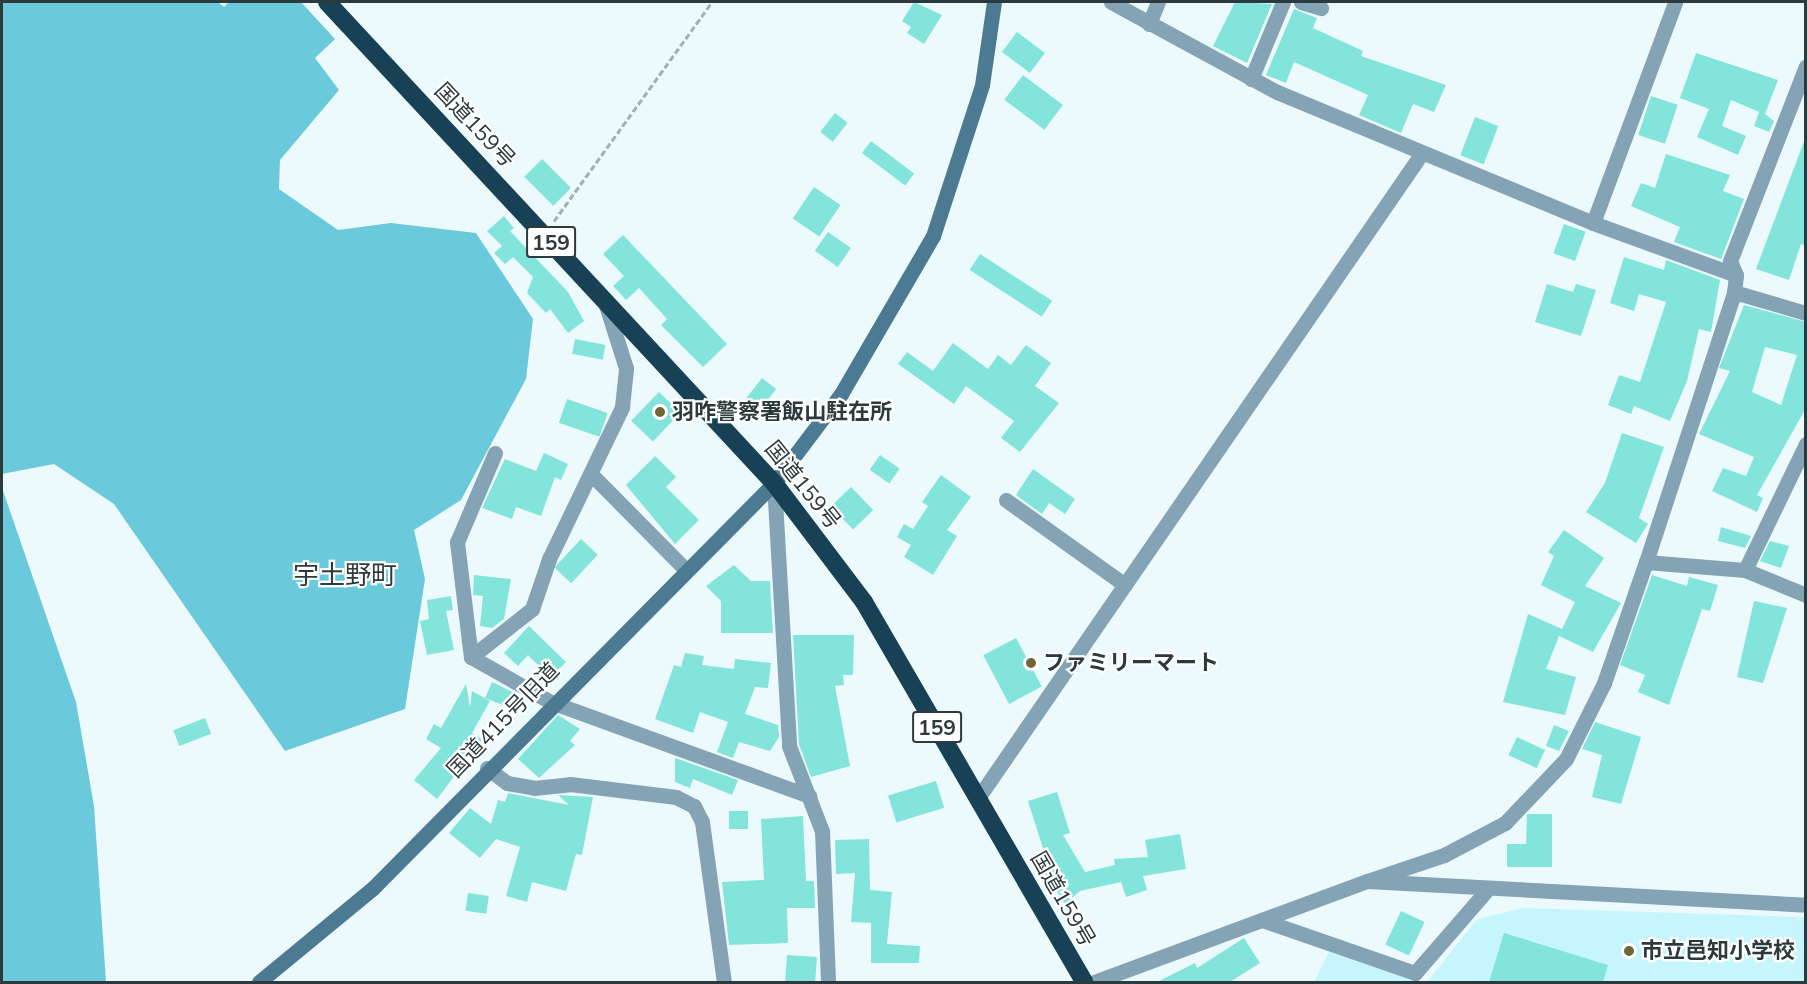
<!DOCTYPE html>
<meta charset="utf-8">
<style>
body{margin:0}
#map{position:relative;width:1807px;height:984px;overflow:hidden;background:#ecfafd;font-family:Mulish,"Noto Sans JP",sans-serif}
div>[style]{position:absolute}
.built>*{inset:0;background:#c7f5fe}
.forest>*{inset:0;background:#6acadb}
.building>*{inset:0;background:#82e4db;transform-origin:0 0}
.path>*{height:3px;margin-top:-1.5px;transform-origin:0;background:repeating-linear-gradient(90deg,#a3b1b4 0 6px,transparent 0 9px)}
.street>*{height:15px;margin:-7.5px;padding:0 7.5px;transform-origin:7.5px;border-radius:7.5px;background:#84a3b4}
.secondary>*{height:15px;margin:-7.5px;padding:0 7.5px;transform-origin:7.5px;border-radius:7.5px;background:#4b7a92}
.highway>*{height:18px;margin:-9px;padding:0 9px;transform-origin:9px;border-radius:9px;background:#194155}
.dots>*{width:16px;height:16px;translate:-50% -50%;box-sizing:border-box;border:3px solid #fff;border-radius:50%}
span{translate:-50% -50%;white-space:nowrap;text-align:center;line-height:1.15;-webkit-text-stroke:4.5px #fff;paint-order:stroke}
.shield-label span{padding:2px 4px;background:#fff;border:2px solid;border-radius:4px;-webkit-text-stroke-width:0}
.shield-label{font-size:21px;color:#2c3a3d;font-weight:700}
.street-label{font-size:22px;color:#2c3a3d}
.poi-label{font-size:22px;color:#2c3a3d;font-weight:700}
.left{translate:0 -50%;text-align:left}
.quarter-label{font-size:26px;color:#2c3a3d}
.frame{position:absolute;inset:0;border:3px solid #2c3a3d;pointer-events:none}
</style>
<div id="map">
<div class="built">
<div style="clip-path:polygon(1524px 908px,1805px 917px,1805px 982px,1427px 982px,1477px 919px)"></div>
<div style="clip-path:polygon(1329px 952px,1423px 982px,1314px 982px)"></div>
</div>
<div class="forest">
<div style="clip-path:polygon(2px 2px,218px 2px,224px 7px,229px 2px,301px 2px,335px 39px,315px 58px,339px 90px,280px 160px,279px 189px,338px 230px,391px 223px,476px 233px,533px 319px,526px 379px,461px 500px,414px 530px,425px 579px,405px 709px,285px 751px,114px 504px,54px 464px,2px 474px)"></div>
<div style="clip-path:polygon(2px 488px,76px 702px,94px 806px,106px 982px,2px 982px)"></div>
</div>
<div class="building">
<div style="clip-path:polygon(914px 2px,942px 15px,924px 44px,907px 33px,911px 27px,902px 21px)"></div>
<div style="clip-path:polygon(1235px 2px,1272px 4px,1247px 63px,1213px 46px)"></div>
<div style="clip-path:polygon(1294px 9px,1317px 18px,1313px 28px,1363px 51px,1361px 56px,1446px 85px,1434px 112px,1413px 104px,1401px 133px,1359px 115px,1368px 95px,1294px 62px,1286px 83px,1266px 75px)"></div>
<div style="left:1017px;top:32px;width:35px;height:25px;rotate:37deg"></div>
<div style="clip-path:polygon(1696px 53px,1778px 80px,1765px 114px,1774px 121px,1769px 132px,1754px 126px,1759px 112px,1731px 100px,1722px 126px,1746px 136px,1738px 155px,1697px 137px,1709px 109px,1680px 98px)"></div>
<div style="left:1023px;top:75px;width:50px;height:31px;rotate:37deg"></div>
<div style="left:1651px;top:96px;width:28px;height:41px;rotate:18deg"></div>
<div style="left:835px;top:113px;width:16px;height:24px;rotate:38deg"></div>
<div style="left:1475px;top:117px;width:25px;height:41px;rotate:21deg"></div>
<div style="clip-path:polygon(1806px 136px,1806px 246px,1801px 244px,1789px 280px,1756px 269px)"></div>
<div style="left:871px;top:141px;width:54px;height:15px;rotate:37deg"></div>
<div style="clip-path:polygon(1666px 154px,1730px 175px,1723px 191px,1744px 199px,1721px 259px,1674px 242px,1680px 227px,1631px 206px,1641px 183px,1655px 188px)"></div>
<div style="left:542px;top:159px;width:41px;height:25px;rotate:45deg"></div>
<div style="left:814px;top:187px;width:32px;height:38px;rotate:34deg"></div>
<div style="clip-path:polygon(504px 216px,514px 228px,510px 231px,568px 292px,584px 321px,568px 333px,550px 309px,546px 313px,527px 293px,533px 277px,513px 257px,505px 264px,494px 253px,502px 246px,487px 231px)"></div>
<div style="left:1564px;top:224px;width:23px;height:31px;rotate:20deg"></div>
<div style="left:828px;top:232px;width:28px;height:23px;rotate:35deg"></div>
<div style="clip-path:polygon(623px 235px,727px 344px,703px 367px,661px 325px,667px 319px,639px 288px,626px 300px,613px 286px,624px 276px,603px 254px)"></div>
<div style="left:980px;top:254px;width:86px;height:19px;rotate:33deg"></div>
<div style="clip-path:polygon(1624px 257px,1664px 270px,1666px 260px,1720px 280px,1711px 332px,1699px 329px,1687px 381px,1670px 421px,1634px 406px,1631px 414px,1608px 405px,1619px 375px,1640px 382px,1666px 302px,1639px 294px,1634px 311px,1610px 303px)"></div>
<div style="clip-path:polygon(1547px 284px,1573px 292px,1576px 284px,1596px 290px,1581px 336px,1535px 322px)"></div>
<div style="clip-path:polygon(evenodd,1744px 305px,1806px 322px,1806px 408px,1757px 495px,1763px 498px,1757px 512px,1712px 491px,1723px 468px,1746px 476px,1754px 457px,1699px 434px,1730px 371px,1719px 368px,1744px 305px,1765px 347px,1797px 355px,1781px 405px,1752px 392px,1765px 347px)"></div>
<div style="left:575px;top:339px;width:31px;height:15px;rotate:11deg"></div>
<div style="clip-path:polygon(953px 343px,988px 369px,998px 355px,1011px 365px,1026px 345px,1051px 363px,1035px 386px,1059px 403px,1020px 452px,1001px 438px,1014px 421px,966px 386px,954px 404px,898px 364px,907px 352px,933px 371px)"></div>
<div style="left:762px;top:378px;width:18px;height:32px;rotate:38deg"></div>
<div style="left:659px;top:392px;width:30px;height:40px;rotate:44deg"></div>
<div style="left:567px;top:399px;width:43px;height:25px;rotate:19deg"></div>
<div style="clip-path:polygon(1622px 433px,1664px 447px,1639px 518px,1648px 524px,1636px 543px,1586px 512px,1605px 483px)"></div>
<div style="clip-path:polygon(544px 453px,568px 464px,561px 480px,555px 477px,541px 516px,516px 507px,512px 519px,482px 508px,505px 459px,536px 471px)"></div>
<div style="left:880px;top:455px;width:24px;height:18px;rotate:35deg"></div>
<div style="clip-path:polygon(655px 456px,676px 477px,666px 487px,699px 520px,675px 544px,626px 485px)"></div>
<div style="clip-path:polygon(1033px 469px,1075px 499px,1065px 514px,1049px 503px,1042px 514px,1016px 495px)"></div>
<div style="clip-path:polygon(941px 475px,971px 497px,947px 530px,957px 536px,933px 575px,904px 557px,911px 545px,897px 537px,904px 524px,913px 529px,928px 506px,922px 502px)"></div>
<div style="left:851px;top:487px;width:32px;height:28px;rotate:46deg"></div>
<div style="clip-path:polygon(1721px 527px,1751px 536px,1745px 548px,1718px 541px)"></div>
<div style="clip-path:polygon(1564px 530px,1604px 558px,1585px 586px,1621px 603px,1593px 652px,1559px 636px,1546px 669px,1576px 677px,1565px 715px,1503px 702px,1528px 614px,1562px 629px,1575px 602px,1541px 585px,1554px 556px,1548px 552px)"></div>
<div style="left:581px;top:539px;width:23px;height:39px;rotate:43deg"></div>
<div style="clip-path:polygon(1770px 541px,1789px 546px,1781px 568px,1760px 561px)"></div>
<div style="clip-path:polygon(734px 565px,751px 581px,770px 581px,773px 633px,721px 633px,721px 601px,706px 586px)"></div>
<div style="clip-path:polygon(474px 575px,511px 579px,504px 619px,492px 628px,480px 626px,483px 596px,473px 595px)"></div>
<div style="clip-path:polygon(1652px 575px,1687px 586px,1689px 577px,1718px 585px,1710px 611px,1702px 609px,1669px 705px,1638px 692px,1645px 675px,1620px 665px)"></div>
<div style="clip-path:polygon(451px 596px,453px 610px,446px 611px,454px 650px,427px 655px,420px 621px,429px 619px,427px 600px)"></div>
<div style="clip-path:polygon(1754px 601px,1787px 608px,1763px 683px,1737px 677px)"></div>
<div style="clip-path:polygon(529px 626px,566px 662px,551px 678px,528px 655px,518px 666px,504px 653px)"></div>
<div style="clip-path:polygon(793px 635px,854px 635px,853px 675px,843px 675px,844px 685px,835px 686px,850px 766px,811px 777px,799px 744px)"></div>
<div style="left:1016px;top:638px;width:55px;height:37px;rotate:62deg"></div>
<div style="clip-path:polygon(685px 653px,704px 656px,702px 665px,734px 669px,735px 659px,771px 663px,768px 688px,755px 687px,745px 714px,778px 725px,779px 737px,770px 751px,739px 742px,733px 758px,717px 752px,728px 722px,700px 712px,693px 733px,655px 719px,674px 665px,681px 667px)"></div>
<div style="clip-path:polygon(492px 682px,523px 697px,518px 711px,485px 698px)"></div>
<div style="clip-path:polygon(466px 684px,470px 707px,472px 691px,490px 701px,472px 733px,482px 739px,437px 799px,414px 780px,441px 748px,426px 739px,434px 724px,441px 728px)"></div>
<div style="clip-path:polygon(558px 715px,580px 729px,570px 741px,575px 745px,539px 778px,518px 759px)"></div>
<div style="left:205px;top:718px;width:17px;height:34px;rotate:69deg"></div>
<div style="clip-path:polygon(1595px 722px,1641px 737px,1621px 804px,1592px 797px,1602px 755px,1582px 749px)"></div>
<div style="clip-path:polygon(1554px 725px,1569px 731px,1559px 751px,1546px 746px)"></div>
<div style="left:1517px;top:737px;width:31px;height:20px;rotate:25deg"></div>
<div style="clip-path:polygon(675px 758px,738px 780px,732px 795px,693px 779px,690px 788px,675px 782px)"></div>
<div style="left:936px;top:781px;width:28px;height:50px;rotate:73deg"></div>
<div style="clip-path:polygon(1057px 792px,1070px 833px,1063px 835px,1085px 872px,1115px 865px,1114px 859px,1148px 857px,1145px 840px,1180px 834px,1186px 869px,1143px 876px,1147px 890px,1126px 897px,1121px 882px,1080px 891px,1065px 904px,1038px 863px,1046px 858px,1028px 801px)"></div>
<div style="clip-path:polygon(508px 793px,569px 805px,558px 795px,593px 797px,582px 855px,576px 854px,566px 891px,532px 882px,527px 902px,506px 896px,520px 847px,496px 839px,480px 858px,449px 833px,470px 808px,491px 824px,498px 800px,505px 802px)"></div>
<div style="left:729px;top:811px;width:19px;height:18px"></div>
<div style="clip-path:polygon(1527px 814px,1552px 814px,1552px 867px,1507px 867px,1507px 844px,1526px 844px)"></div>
<div style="clip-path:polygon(803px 816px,806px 881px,814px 881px,815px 908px,787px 908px,788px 943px,729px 945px,722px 882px,764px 880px,761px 819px)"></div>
<div style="clip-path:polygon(869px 839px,870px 890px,892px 892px,887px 944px,920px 946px,919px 963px,871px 963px,871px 923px,851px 922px,855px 873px,836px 874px,835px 840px)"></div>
<div style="left:468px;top:893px;width:21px;height:18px;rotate:8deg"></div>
<div style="left:1401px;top:911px;width:26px;height:37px;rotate:25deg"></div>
<div style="clip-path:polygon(1504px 933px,1608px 965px,1603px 982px,1489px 982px)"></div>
<div style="clip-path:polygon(1244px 938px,1260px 963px,1230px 982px,1157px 982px,1195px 963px,1197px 968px)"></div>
<div style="left:787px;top:955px;width:30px;height:27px;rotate:4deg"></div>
</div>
<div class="path">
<div style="left:554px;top:221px;width:270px;rotate:-54.2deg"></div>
</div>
<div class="street">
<div style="left:1111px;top:2px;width:189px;rotate:28.5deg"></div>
<div style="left:1277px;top:92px;width:342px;rotate:22.5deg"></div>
<div style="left:1593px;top:223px;width:152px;rotate:20deg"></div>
<div style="left:1301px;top:2px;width:21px;rotate:17deg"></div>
<div style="left:1149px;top:24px;width:24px;rotate:-68deg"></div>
<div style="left:1251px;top:79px;width:83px;rotate:-67.4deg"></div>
<div style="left:1593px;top:223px;width:236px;rotate:-69.6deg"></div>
<div style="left:1734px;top:292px;width:75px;rotate:16.3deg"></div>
<div style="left:495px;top:453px;width:97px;rotate:113.1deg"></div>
<div style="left:457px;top:542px;width:116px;rotate:83.1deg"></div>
<div style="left:471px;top:657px;width:92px;rotate:29.4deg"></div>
<div style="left:551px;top:702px;width:275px;rotate:20deg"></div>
<div style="left:591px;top:474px;width:135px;rotate:45.3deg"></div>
<div style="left:774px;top:483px;width:263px;rotate:86.7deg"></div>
<div style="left:789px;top:746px;width:91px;rotate:68.8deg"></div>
<div style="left:822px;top:831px;width:151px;rotate:87.7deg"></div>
<div style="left:1006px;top:500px;width:146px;rotate:35.5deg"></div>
<div style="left:1646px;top:562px;width:99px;rotate:4.6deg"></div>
<div style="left:1745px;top:570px;width:66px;rotate:22.3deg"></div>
<div style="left:1745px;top:570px;width:140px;rotate:-64.2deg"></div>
<div style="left:471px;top:657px;width:78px;rotate:-38.2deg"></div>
<div style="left:532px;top:609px;width:53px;rotate:-71.2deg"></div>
<div style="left:549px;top:559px;width:169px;rotate:-64.3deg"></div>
<div style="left:622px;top:407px;width:39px;rotate:-84deg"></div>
<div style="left:626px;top:368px;width:69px;rotate:-107.7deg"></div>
<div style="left:487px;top:768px;width:25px;rotate:37deg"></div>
<div style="left:507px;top:783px;width:27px;rotate:10deg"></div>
<div style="left:534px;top:788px;width:36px;rotate:-6deg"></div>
<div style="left:570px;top:784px;width:107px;rotate:7deg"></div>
<div style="left:676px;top:797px;width:20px;rotate:27deg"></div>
<div style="left:694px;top:806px;width:18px;rotate:63deg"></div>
<div style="left:702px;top:822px;width:162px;rotate:82.2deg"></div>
<div style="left:978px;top:798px;width:783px;rotate:-55.46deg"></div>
<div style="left:1367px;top:881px;width:81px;rotate:-18.7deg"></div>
<div style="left:1444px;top:855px;width:69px;rotate:-27.7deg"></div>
<div style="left:1505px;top:823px;width:88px;rotate:-46.4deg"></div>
<div style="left:1566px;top:759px;width:85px;rotate:-63.4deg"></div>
<div style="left:1604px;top:683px;width:128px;rotate:-70.9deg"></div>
<div style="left:1646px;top:562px;width:284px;rotate:-71.9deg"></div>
<div style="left:1734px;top:292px;width:17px;rotate:-83deg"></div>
<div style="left:1736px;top:275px;width:15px;rotate:-113deg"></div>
<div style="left:1730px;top:261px;width:209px;rotate:-68.7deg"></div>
<div style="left:1262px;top:920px;width:162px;rotate:19.1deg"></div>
<div style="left:1415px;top:973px;width:110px;rotate:-49.1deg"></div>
<div style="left:1094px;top:982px;width:291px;rotate:-20.3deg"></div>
<div style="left:1367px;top:881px;width:440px;rotate:3.1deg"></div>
</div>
<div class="secondary">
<div style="left:259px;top:982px;width:148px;rotate:-39.5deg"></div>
<div style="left:373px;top:888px;width:570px;rotate:-45.28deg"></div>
<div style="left:774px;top:483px;width:111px;rotate:-53deg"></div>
<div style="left:841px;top:394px;width:183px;rotate:-59.8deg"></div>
<div style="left:933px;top:236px;width:159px;rotate:-72deg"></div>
<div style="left:982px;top:85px;width:84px;rotate:-81.8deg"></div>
</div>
<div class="highway">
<div style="left:327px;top:2px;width:657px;rotate:47.1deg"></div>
<div style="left:774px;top:483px;width:149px;rotate:52.9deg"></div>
<div style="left:864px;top:602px;width:439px;rotate:59.9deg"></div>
</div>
<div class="dots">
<div style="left:660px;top:412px;background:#706734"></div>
<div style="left:1031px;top:663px;background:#706734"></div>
<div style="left:1629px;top:951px;background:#706734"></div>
</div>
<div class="shield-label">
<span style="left:551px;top:242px">159</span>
<span style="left:937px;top:727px">159</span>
</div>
<div class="street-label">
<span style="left:475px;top:125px;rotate:47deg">国道159号</span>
<span style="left:803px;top:485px;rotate:51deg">国道159号</span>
<span style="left:503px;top:720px;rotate:-46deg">国道415号旧道</span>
<span style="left:1063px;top:899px;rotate:60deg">国道159号</span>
</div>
<div class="poi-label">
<span class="left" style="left:672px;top:412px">羽咋警察署飯山駐在所</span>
<span class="left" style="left:1043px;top:663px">ファミリーマート</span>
<span class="left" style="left:1641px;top:951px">市立邑知小学校</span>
</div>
<div class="quarter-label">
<span style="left:345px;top:575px">宇土野町</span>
</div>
<div class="frame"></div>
</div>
